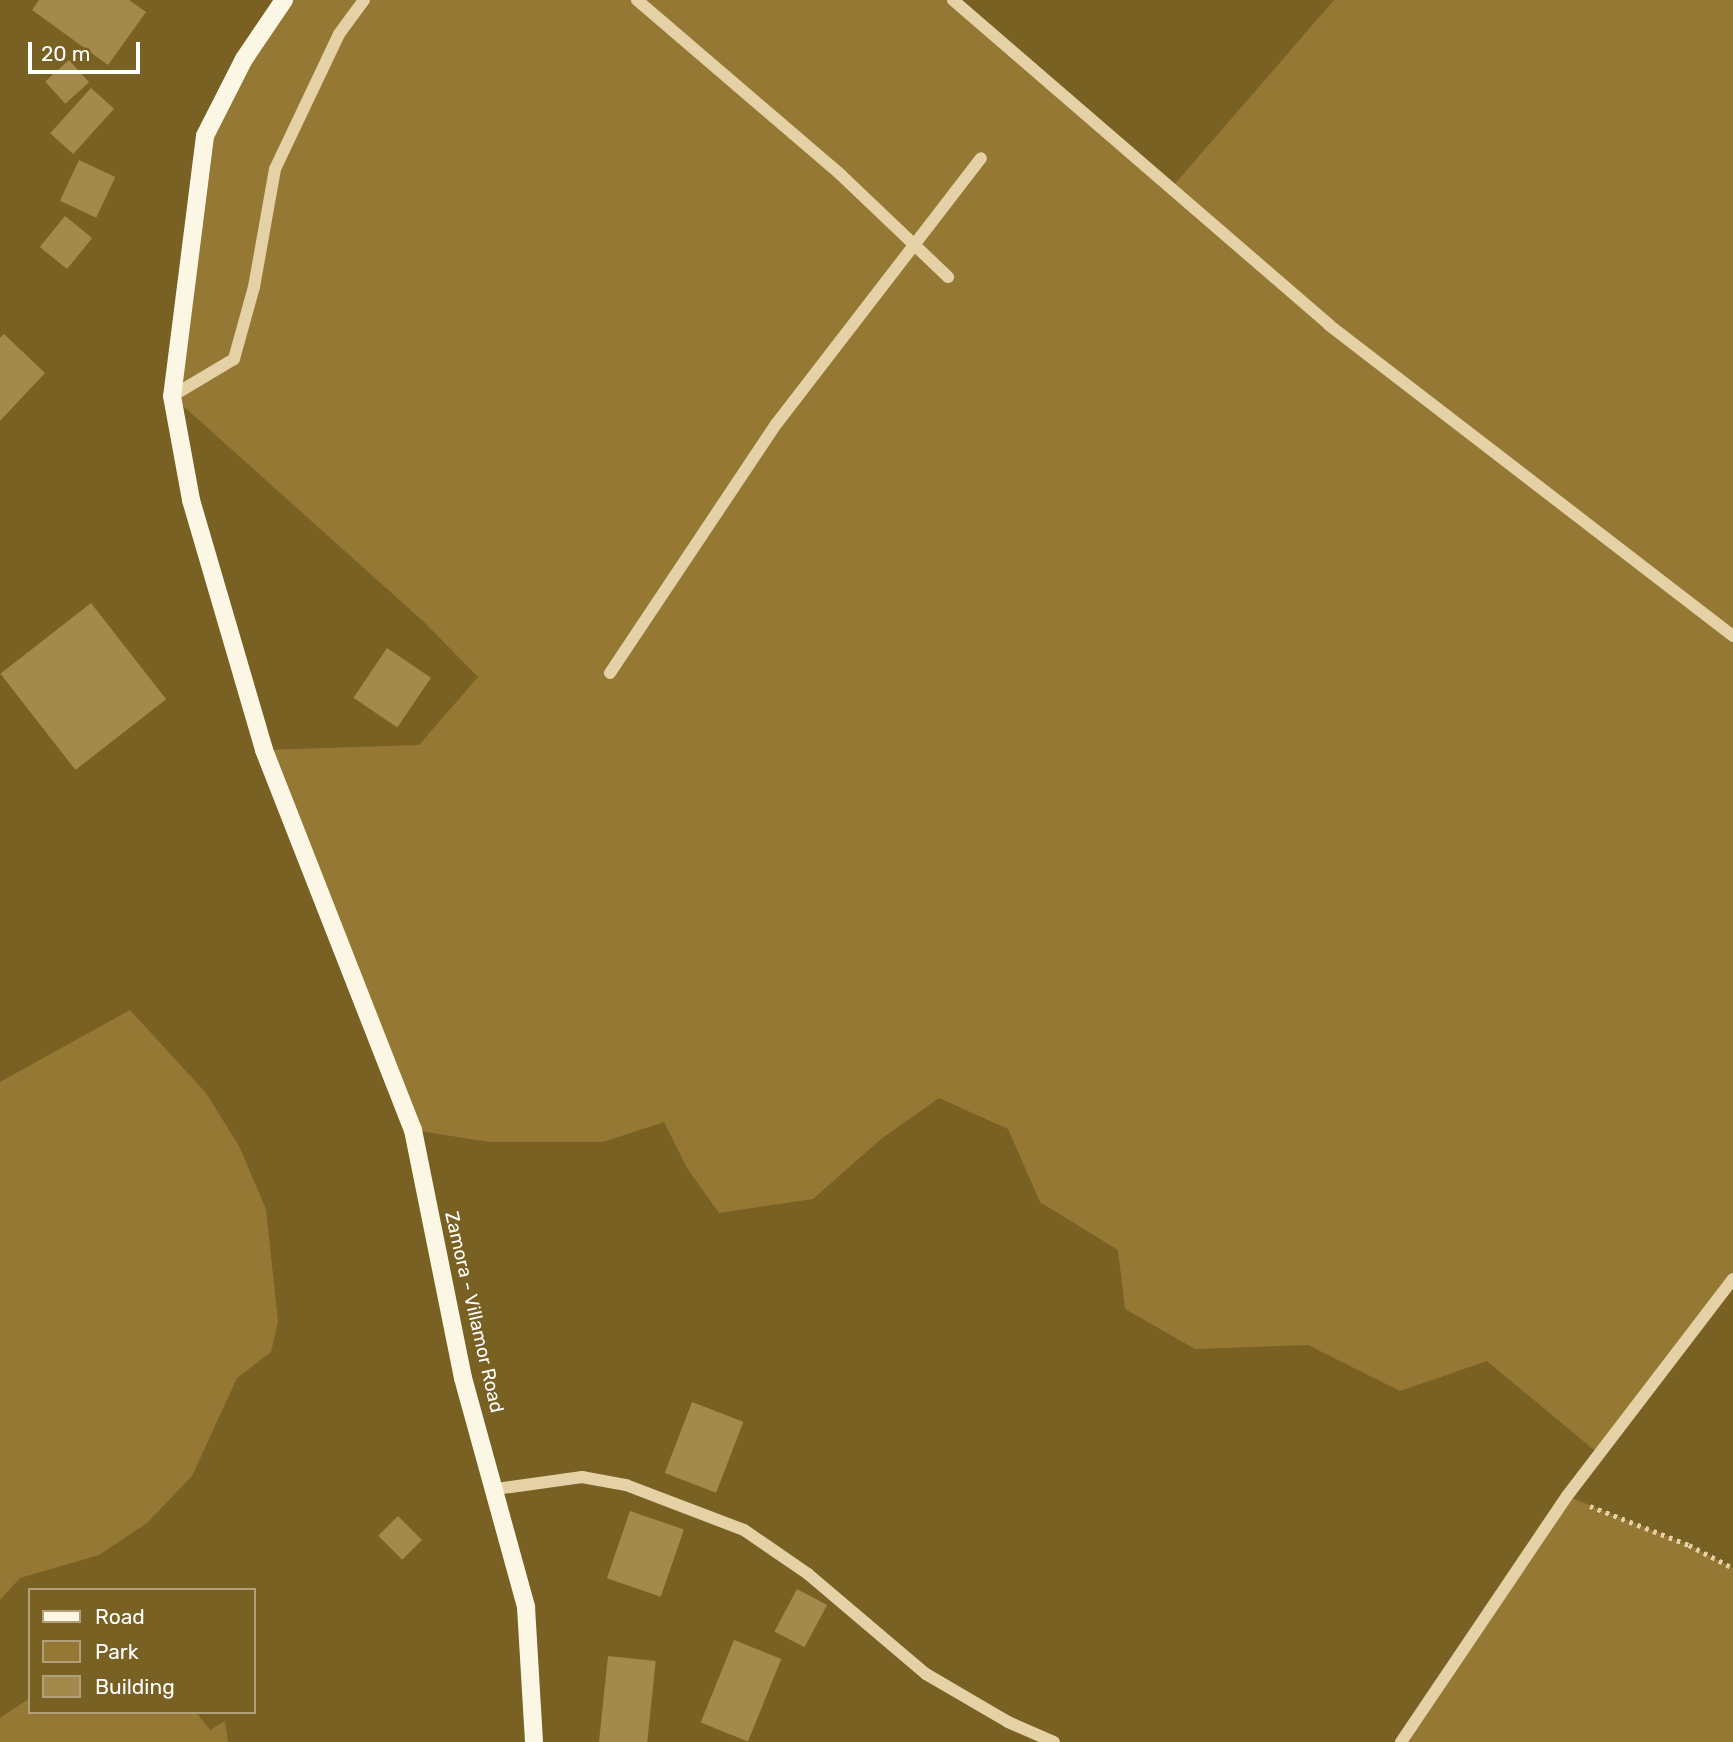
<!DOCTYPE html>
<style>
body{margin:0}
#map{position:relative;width:1733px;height:1742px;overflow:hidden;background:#796123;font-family:Rubik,sans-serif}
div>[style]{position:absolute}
.green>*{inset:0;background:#957834}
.building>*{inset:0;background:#a3894b;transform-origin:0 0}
.path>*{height:4.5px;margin-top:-2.25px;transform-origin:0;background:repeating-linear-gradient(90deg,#e4d1a5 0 3.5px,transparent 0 8.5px)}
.minor>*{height:12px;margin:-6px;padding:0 6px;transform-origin:6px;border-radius:6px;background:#e4d1a5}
.major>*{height:18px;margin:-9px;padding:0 9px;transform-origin:9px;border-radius:9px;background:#fcf7e5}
span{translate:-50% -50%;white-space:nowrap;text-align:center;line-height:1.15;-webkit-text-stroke:5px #796123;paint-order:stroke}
.street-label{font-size:19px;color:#fff}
.legend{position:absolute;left:28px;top:1588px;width:228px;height:126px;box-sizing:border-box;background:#796123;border:2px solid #afa07b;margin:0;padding:9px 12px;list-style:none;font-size:21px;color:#fff}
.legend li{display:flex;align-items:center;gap:14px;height:35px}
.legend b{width:35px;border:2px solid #afa07b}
.scale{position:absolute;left:28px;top:42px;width:112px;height:32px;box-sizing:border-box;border:4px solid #fff;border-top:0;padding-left:9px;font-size:21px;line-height:24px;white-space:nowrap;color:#fff;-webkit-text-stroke:5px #796123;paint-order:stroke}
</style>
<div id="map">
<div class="green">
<div style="clip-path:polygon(284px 0,956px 0,1173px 186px,1334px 0,1733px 0,1733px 1279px,1599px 1454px,1487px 1361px,1400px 1391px,1308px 1345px,1195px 1349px,1125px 1309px,1118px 1250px,1040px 1202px,1008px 1129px,939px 1098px,881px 1139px,813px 1199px,719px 1213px,687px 1168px,664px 1122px,603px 1142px,490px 1142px,413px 1130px,264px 750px,419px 745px,478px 677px,424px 622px,172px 396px,205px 136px)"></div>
<div style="clip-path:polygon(130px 1010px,206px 1093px,239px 1146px,266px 1209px,278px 1322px,271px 1352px,237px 1378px,192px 1476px,147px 1523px,99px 1555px,20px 1578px,0 1600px,0 1082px)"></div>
<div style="clip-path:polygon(1567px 1496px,1689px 1545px,1733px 1568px,1733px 1742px,1401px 1742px)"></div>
<div style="clip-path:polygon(30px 1698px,30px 1712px,196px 1712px,210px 1730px,225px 1721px,228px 1742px,0 1742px,0 1718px)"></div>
</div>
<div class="building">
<div style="clip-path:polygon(39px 0,129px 0,146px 12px,108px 65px,32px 10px)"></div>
<div style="left:69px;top:60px;width:30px;height:32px;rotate:48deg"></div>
<div style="left:91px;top:88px;width:31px;height:61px;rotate:42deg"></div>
<div style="left:79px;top:160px;width:40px;height:45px;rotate:25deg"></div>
<div style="left:65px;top:216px;width:35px;height:40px;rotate:39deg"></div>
<div style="clip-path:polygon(4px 334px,45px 373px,0 421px,0 338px)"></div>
<div style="left:91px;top:603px;width:122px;height:115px;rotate:52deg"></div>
<div style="left:387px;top:648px;width:53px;height:60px;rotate:34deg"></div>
<div style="left:692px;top:1402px;width:55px;height:76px;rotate:21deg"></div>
<div style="left:630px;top:1511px;width:57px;height:71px;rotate:19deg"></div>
<div style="left:398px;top:1516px;width:34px;height:28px;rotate:45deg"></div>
<div style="left:797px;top:1589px;width:34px;height:48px;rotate:28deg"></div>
<div style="left:734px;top:1640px;width:51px;height:89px;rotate:22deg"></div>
<div style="left:608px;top:1656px;width:48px;height:87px;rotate:6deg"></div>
</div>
<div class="path">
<div style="left:1590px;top:1506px;width:106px;rotate:21.5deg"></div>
<div style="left:1689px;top:1545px;width:50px;rotate:27.6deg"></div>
</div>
<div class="minor">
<div style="left:637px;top:0;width:269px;rotate:40.6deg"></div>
<div style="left:841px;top:175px;width:148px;rotate:43.6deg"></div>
<div style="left:953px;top:0;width:497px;rotate:40.8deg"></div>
<div style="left:1329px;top:325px;width:510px;rotate:37.59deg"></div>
<div style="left:172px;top:396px;width:72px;rotate:-30.8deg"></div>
<div style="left:234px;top:359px;width:75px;rotate:-74.5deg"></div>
<div style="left:254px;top:287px;width:120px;rotate:-79.9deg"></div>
<div style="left:275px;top:169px;width:149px;rotate:-64.6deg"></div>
<div style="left:339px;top:34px;width:42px;rotate:-53.7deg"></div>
<div style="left:610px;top:673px;width:301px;rotate:-56.3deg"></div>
<div style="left:777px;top:423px;width:334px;rotate:-52.4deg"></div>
<div style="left:496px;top:1489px;width:87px;rotate:-7.9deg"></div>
<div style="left:582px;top:1477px;width:45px;rotate:10.3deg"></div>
<div style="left:626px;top:1485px;width:126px;rotate:20.9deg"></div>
<div style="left:744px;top:1530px;width:78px;rotate:34.5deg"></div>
<div style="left:808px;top:1574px;width:155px;rotate:40.3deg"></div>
<div style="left:926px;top:1674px;width:95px;rotate:30.3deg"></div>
<div style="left:1008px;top:1722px;width:50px;rotate:23.5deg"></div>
<div style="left:1401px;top:1742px;width:297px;rotate:-56deg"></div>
<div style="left:1567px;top:1496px;width:273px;rotate:-52.6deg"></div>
</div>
<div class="major">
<div style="left:284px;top:0;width:71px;rotate:124.1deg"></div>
<div style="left:244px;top:59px;width:86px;rotate:116.9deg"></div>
<div style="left:205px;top:136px;width:262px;rotate:97.2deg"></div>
<div style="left:172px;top:396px;width:106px;rotate:79.6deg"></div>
<div style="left:191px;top:500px;width:260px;rotate:73.7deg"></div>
<div style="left:264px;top:750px;width:408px;rotate:68.6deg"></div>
<div style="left:413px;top:1130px;width:253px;rotate:78.6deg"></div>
<div style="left:463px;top:1378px;width:238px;rotate:74.6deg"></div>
<div style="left:526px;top:1607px;width:135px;rotate:86.6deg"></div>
</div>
<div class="street-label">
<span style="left:474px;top:1312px;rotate:77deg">Zamora - Villamor Road</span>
</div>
<ul class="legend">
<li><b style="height:9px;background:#fcf7e5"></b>Road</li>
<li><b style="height:19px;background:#957834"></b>Park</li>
<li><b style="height:19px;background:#a3894b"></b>Building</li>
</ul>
<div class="scale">20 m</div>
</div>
